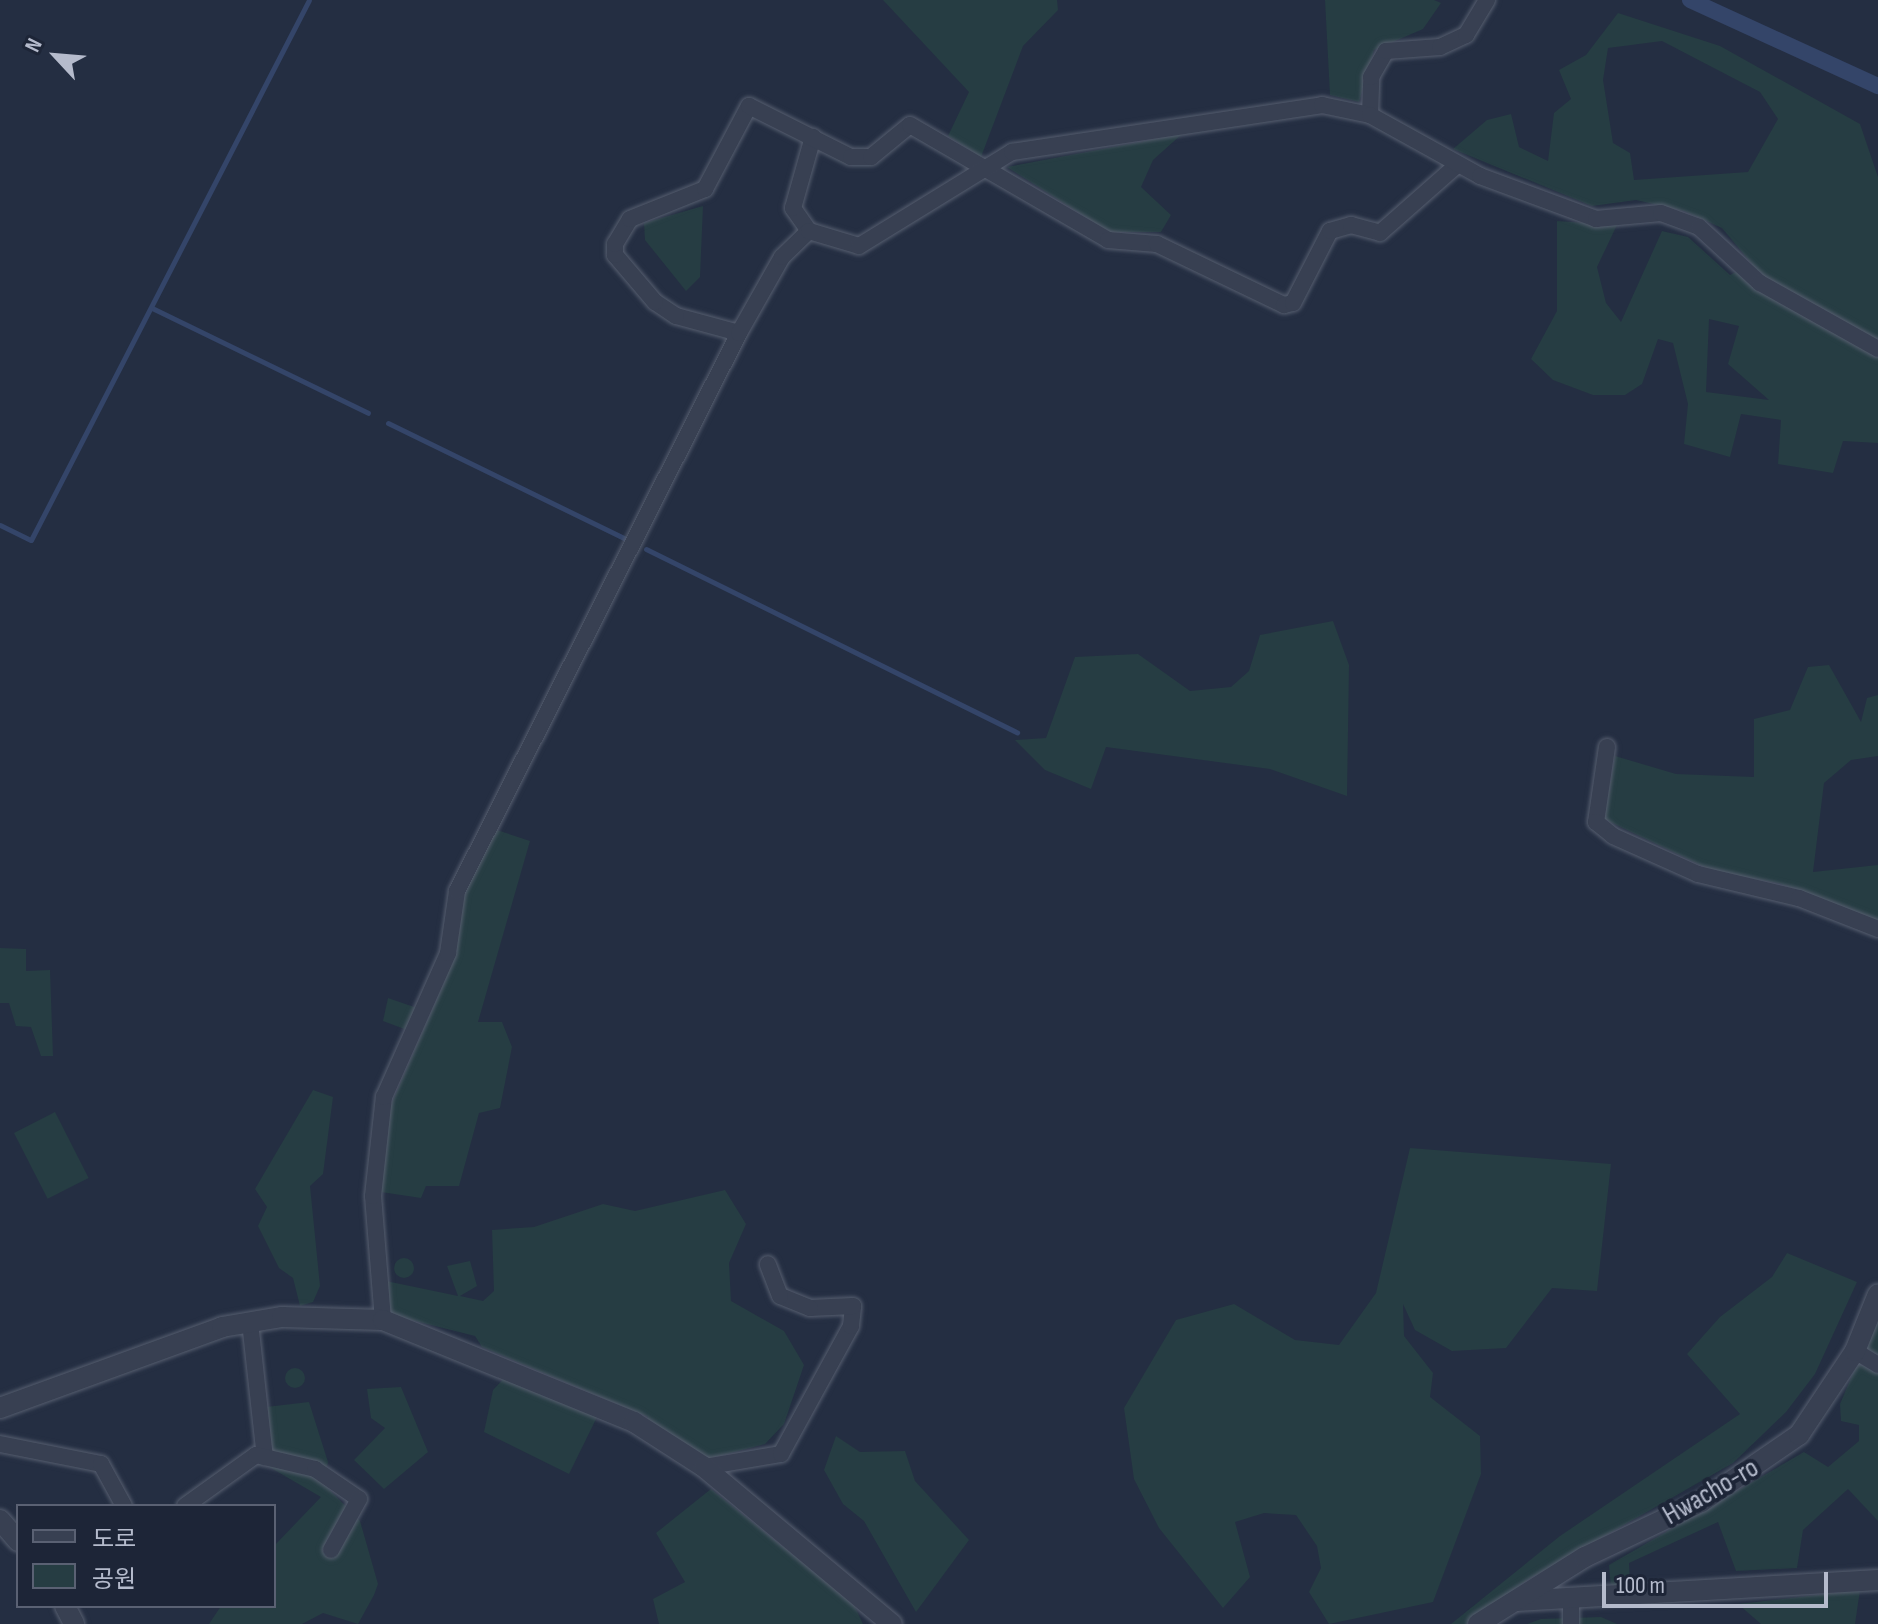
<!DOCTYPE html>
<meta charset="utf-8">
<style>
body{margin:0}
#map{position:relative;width:1878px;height:1624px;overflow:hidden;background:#242e42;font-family:"Sofia Sans Condensed","Noto Sans KR",sans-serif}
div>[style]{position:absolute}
.green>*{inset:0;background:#263d43;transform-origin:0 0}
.round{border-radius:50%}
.stream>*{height:5px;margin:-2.5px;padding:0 2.5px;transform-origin:2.5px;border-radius:2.5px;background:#344569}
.canal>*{height:16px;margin:-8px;padding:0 8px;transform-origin:8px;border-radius:8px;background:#344569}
.roads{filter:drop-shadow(0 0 2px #565e6f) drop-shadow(0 0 2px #565e6f)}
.minor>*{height:16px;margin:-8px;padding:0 8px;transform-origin:8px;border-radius:8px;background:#384052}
.tertiary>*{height:20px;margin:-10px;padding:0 10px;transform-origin:10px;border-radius:10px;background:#384052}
span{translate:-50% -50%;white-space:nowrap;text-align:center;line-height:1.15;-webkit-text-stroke:8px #1d2537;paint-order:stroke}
.street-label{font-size:28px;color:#b5bbcc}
.legend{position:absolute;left:16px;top:1504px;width:260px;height:104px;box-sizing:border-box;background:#1d2537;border:2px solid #5a6173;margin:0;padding:10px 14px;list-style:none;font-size:24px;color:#b5bbcc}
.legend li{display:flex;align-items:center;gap:16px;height:40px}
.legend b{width:40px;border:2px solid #5a6173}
.north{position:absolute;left:16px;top:16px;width:80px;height:80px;-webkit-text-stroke:6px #1d2537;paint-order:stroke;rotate:296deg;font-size:22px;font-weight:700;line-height:32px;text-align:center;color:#b5bbcc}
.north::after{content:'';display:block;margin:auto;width:28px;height:36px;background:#b5bbcc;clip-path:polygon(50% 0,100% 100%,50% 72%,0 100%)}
.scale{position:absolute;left:1602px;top:1572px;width:226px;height:36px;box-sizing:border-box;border:4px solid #b5bbcc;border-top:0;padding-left:10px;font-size:24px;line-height:28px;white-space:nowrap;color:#b5bbcc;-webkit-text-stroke:6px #1d2537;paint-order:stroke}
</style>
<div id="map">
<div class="green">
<div style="clip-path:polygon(883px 0,1057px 0,1058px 10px,1023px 46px,981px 157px,948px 136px,969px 92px)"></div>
<div style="clip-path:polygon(1325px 0,1434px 0,1441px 3px,1423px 29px,1374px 50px,1359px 102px,1330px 95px)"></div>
<div style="clip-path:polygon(evenodd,1618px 13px,1720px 46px,1860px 124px,1878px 177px,1878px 443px,1843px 441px,1833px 473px,1778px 464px,1781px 420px,1741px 414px,1730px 457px,1684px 444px,1688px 404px,1673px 343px,1658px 339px,1642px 384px,1625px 395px,1593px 395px,1553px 380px,1531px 359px,1557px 311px,1557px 221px,1617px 225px,1597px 267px,1606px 303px,1621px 322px,1662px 231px,1688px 237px,1730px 275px,1752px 264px,1722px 228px,1684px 211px,1636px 200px,1592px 206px,1453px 149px,1487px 120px,1511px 114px,1519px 147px,1548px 161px,1554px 113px,1571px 99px,1559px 70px,1586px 55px,1618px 13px,1662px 41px,1760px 92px,1778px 119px,1748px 172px,1634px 180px,1630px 153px,1613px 143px,1603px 80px,1608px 48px,1662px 41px,1618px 13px,1709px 319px,1739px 326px,1728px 364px,1769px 400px,1706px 392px,1709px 319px)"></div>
<div style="clip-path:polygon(1182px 134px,1153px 160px,1141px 187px,1171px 215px,1161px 232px,1109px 232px,1007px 167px)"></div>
<div style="clip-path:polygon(703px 206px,700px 277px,686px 291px,645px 240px,644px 223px)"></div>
<div style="clip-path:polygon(1333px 621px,1349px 665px,1347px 796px,1270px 769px,1106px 747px,1091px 789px,1045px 770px,1015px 740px,1046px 738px,1075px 657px,1138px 654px,1190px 691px,1231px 687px,1249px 671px,1260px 635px)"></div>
<div style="clip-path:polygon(1829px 665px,1861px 722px,1867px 698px,1878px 695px,1878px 756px,1851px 760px,1824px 783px,1813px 872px,1878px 865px,1878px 921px,1778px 883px,1715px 872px,1604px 819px,1615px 756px,1676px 774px,1754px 777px,1754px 719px,1790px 710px,1808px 667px)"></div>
<div style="clip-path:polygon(497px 830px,530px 841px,478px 1022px,502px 1022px,512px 1047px,500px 1108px,479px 1113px,459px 1186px,426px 1186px,421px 1198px,381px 1192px,390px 1107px,446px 978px,462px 895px)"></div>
<div style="clip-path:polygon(0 948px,26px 949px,26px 971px,50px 970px,53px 1056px,41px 1056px,31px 1027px,16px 1026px,9px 1003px,0 1003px)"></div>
<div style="clip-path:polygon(388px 998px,417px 1008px,407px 1030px,383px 1021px)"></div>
<div style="clip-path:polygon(313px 1090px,333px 1097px,323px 1174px,310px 1186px,320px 1286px,313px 1302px,300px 1306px,293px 1278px,279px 1268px,258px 1226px,267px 1207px,255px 1189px)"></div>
<div style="left:55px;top:1112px;width:74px;height:46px;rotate:63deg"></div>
<div style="clip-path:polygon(1410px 1148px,1611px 1164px,1597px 1291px,1552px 1288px,1506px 1348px,1452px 1351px,1415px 1330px,1403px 1304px,1404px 1336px,1433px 1373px,1430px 1397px,1480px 1436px,1481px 1474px,1433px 1602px,1329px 1624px,1309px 1592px,1321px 1568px,1317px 1546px,1296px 1515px,1264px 1513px,1235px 1522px,1250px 1577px,1223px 1608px,1159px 1528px,1134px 1479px,1124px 1408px,1176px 1320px,1234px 1304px,1295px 1340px,1339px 1345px,1376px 1293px)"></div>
<div style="clip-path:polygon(725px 1190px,746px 1224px,729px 1263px,731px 1301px,784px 1331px,804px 1365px,784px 1424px,765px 1444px,708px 1459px,645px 1434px,648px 1417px,482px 1347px,475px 1336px,387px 1314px,386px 1281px,458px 1296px,447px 1266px,470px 1261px,477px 1286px,460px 1296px,483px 1301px,494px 1291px,492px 1230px,534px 1227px,603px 1204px,635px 1211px)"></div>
<div style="clip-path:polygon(1787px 1253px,1857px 1282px,1815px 1374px,1786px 1412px,1733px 1463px,1529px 1579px,1466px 1624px,1451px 1624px,1560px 1536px,1740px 1414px,1687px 1354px,1720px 1317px,1772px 1277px)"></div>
<div class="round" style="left:394px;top:1258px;width:20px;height:20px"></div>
<div style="clip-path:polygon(1878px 1314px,1878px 1521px,1848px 1489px,1803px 1530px,1797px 1568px,1736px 1571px,1718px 1522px,1629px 1563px,1630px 1586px,1611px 1588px,1609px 1565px,1804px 1452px,1828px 1467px,1859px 1441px,1859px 1425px,1841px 1421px,1840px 1404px)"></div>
<div class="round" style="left:285px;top:1368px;width:20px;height:20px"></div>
<div style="clip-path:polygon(508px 1374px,599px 1413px,569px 1474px,484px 1432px,493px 1390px)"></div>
<div style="clip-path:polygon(401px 1387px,428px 1452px,384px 1489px,354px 1460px,385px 1428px,371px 1418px,367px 1389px)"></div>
<div style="clip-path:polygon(309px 1402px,328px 1462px,323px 1483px,360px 1521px,378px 1584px,374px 1595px,358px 1624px,323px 1613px,302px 1624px,209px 1624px,221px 1606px,274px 1606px,274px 1546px,321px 1497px,259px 1461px,266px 1407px)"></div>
<div style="clip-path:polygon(836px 1436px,860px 1452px,905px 1451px,915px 1481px,969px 1540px,916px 1612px,864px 1521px,843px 1504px,824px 1470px)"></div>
<div style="clip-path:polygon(711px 1489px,853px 1603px,863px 1624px,659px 1624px,653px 1599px,685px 1582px,656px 1533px)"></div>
<div style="clip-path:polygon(1860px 1590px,1855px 1624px,1761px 1624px,1738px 1604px)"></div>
<div style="clip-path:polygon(1601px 1617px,1617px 1624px,1527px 1624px,1541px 1619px)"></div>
</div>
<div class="stream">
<div style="left:152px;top:308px;width:240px;rotate:25.9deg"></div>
<div style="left:388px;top:423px;width:263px;rotate:26deg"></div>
<div style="left:0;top:525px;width:34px;rotate:26deg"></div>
<div style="left:31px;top:540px;width:607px;rotate:-62.76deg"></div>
<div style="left:646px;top:549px;width:414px;rotate:26.3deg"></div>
</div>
<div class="canal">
<div style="left:1690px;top:0;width:207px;rotate:24.6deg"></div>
</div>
<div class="roads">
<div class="minor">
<div style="left:1370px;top:115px;width:38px;rotate:-88deg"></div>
<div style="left:1371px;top:77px;width:30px;rotate:-60deg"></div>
<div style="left:1386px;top:51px;width:54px;rotate:-4.2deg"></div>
<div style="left:1440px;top:47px;width:29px;rotate:-25deg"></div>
<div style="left:1466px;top:35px;width:41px;rotate:-59deg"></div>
<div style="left:809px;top:231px;width:28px;rotate:-125deg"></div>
<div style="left:793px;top:208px;width:74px;rotate:-74.3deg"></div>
<div style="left:739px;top:333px;width:65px;rotate:-164.9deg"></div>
<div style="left:676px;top:316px;width:25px;rotate:-146deg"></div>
<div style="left:655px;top:302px;width:62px;rotate:-130.4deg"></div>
<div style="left:615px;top:255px;width:11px;rotate:-90deg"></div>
<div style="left:615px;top:244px;width:29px;rotate:-59deg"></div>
<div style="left:630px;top:219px;width:81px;rotate:-21.8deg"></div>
<div style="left:705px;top:189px;width:94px;rotate:-62.1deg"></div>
<div style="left:749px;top:106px;width:114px;rotate:26.6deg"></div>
<div style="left:851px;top:157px;width:20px"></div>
<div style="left:871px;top:157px;width:50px;rotate:-39.4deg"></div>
<div style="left:910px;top:125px;width:229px;rotate:30.1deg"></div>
<div style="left:1108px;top:240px;width:49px;rotate:4.7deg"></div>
<div style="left:1157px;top:244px;width:141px;rotate:25.7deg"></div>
<div style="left:1284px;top:305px;width:9px;rotate:-13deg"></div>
<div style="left:1293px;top:303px;width:81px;rotate:-62.8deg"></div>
<div style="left:1330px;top:231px;width:22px;rotate:-16deg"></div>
<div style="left:1351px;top:225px;width:30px;rotate:15deg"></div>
<div style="left:1380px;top:233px;width:103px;rotate:-41.4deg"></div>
<div style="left:1607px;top:747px;width:76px;rotate:98.3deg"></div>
<div style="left:1596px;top:822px;width:22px;rotate:39deg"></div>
<div style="left:1613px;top:836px;width:93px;rotate:24.1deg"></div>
<div style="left:1698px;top:874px;width:104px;rotate:13.4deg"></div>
<div style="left:1799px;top:898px;width:85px;rotate:21.4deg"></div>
<div style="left:383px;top:1320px;width:124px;rotate:-94.6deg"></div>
<div style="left:373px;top:1196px;width:100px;rotate:-83.7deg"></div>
<div style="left:384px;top:1097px;width:158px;rotate:-66deg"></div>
<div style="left:448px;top:953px;width:63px;rotate:-81.7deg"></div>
<div style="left:457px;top:891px;width:625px;rotate:-63.19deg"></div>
<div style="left:739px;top:333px;width:87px;rotate:-60.5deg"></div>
<div style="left:782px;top:257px;width:37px;rotate:-44deg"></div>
<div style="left:809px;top:231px;width:52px;rotate:16.7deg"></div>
<div style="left:859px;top:246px;width:180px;rotate:-31.6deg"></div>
<div style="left:1012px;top:152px;width:314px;rotate:-8.6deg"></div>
<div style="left:1322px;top:105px;width:49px;rotate:11.8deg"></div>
<div style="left:1370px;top:115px;width:126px;rotate:29deg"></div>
<div style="left:1480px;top:176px;width:124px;rotate:20.3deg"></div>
<div style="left:1596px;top:219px;width:65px;rotate:-5.3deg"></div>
<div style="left:1661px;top:213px;width:40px;rotate:20.2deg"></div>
<div style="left:1699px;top:227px;width:83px;rotate:42.6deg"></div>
<div style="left:1760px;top:283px;width:135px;rotate:29.2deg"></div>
<div style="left:250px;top:1322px;width:136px;rotate:83.7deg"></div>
<div style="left:1855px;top:1351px;width:27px;rotate:31deg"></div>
<div style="left:0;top:1444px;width:103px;rotate:11.2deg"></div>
<div style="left:101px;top:1464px;width:48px;rotate:61.3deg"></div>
<div style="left:704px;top:1467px;width:78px;rotate:-9.6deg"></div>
<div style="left:781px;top:1454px;width:146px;rotate:-61.3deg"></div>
<div style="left:851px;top:1326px;width:20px;rotate:-84deg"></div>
<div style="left:853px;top:1306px;width:43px;rotate:177.3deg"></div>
<div style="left:810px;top:1308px;width:32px;rotate:-158deg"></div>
<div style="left:780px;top:1296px;width:34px;rotate:-111deg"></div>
<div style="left:185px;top:1506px;width:87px;rotate:-35.7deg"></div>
<div style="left:256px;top:1455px;width:61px;rotate:13.3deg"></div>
<div style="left:315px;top:1469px;width:53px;rotate:34.3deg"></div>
<div style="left:359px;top:1499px;width:58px;rotate:118.8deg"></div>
<div style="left:1571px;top:1603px;width:21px;rotate:90deg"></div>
</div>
<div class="tertiary">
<div style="left:0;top:1408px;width:236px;rotate:-20deg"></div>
<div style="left:222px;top:1327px;width:61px;rotate:-9.5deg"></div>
<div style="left:282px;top:1317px;width:101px;rotate:1.7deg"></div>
<div style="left:383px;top:1320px;width:271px;rotate:22.1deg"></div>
<div style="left:634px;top:1422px;width:83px;rotate:32.7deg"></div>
<div style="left:704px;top:1467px;width:245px;rotate:39.9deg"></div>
<div style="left:0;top:1520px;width:28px;rotate:49deg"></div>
<div style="left:1516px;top:1601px;width:363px;rotate:-3.3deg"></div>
<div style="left:65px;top:1606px;width:20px;rotate:63deg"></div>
<div style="left:1478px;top:1624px;width:126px;rotate:-32.1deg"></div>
<div style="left:1585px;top:1557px;width:128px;rotate:-25.4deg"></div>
<div style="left:1701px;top:1502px;width:119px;rotate:-34.4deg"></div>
<div style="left:1799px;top:1435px;width:101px;rotate:-56.3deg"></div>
<div style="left:1855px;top:1351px;width:61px;rotate:-68deg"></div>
</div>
</div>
<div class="street-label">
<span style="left:1711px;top:1492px;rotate:-30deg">Hwacho-ro</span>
</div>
<ul class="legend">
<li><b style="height:10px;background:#384052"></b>도로</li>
<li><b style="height:22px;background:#263d43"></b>공원</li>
</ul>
<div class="north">N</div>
<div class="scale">100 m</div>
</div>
